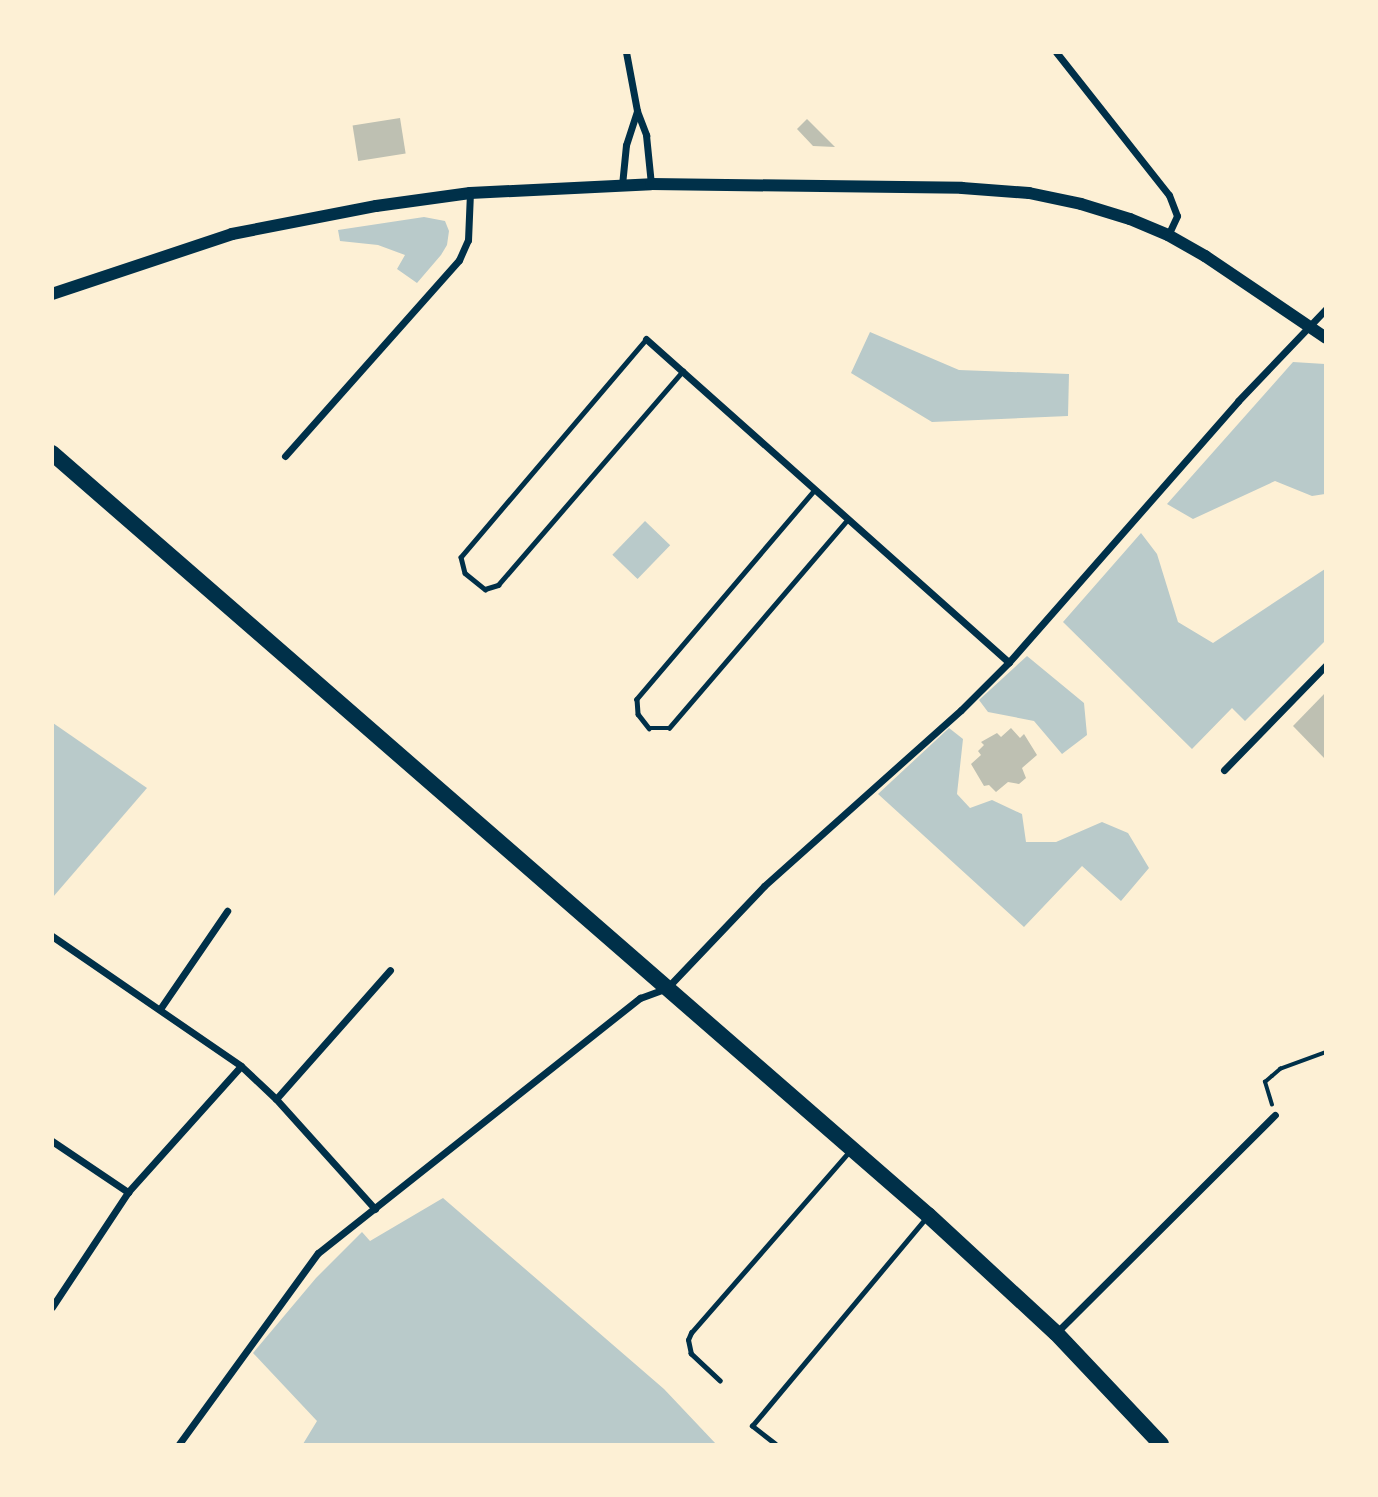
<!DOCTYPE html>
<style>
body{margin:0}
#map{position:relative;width:1378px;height:1497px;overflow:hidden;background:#fdf0d5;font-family:"Sofia Sans Condensed",sans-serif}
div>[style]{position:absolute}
.green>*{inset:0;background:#b9caca;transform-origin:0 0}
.building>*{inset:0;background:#bec0b2;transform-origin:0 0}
.path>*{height:3.5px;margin:-1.75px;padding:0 1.75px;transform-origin:1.75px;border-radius:1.75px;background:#003049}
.service>*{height:4.5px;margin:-2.25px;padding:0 2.25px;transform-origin:2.25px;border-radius:2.25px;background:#003049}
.minor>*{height:7px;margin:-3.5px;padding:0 3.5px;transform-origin:3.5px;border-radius:3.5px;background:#003049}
.tertiary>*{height:12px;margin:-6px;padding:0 6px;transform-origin:6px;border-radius:6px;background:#003049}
.primary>*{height:16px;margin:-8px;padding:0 8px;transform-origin:8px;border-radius:8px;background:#003049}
span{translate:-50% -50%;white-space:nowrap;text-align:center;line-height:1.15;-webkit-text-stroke:5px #fdf0d5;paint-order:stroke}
.frame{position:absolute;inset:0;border:54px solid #fdf0d5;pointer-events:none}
</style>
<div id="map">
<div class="green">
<div style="clip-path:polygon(424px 217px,445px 221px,449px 231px,447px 245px,441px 255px,417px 283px,397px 269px,405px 255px,378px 245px,340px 241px,338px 230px)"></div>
<div style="clip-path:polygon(870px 332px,959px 370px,1069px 374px,1068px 416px,932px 422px,851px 373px)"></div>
<div style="clip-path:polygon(1293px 362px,1325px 364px,1325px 494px,1312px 496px,1275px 481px,1193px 519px,1167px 504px)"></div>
<div style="left:645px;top:521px;width:35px;height:47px;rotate:44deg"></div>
<div style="clip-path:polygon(1141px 533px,1157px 554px,1178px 622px,1213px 643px,1325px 569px,1325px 641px,1245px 721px,1232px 708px,1192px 749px,1063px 622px)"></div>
<div style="clip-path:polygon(1027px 656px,1084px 703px,1087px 735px,1062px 754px,1034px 721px,988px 712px,979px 700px)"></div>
<div style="clip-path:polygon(53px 723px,147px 788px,53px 897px)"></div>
<div style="clip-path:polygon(949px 728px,963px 739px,957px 794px,970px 808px,992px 800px,1022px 814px,1026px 842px,1056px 842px,1102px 822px,1128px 833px,1149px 868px,1121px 901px,1082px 866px,1024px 927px,878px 794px)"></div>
<div style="clip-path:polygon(443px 1198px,664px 1389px,716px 1444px,303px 1444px,317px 1421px,253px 1353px,316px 1278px,362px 1232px,370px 1241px)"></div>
</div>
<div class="building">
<div style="left:400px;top:118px;width:36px;height:48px;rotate:81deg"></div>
<div style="clip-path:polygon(807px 119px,835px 147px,813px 146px,797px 129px)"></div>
<div style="clip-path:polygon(1326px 692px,1326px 760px,1293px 726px)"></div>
<div style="clip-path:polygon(1011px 728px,1020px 738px,1024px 734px,1037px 755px,1022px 768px,1026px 778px,1019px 784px,1008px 782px,996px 792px,989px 785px,984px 786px,971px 764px,981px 755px,978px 751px,984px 745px,981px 742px,997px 733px,1001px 737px)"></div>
</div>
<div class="path">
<div style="left:1272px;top:1105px;width:24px;rotate:-107deg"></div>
<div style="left:1265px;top:1082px;width:9px;rotate:-41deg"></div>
<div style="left:1272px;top:1076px;width:11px;rotate:-41deg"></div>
<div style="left:1280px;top:1069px;width:49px;rotate:-20.3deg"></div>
</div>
<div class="service">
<div style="left:646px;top:340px;width:285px;rotate:130.4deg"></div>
<div style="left:461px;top:557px;width:16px;rotate:76deg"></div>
<div style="left:465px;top:573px;width:26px;rotate:39deg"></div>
<div style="left:485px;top:589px;width:14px;rotate:-17deg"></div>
<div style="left:498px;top:585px;width:283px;rotate:-49.2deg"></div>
<div style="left:815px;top:490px;width:275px;rotate:130.4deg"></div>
<div style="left:637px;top:699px;width:15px;rotate:86deg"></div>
<div style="left:638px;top:714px;width:18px;rotate:52deg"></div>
<div style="left:649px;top:728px;width:20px"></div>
<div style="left:669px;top:728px;width:275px;rotate:-49.4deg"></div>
<div style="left:720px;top:1381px;width:40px;rotate:-137deg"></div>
<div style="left:691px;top:1354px;width:14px;rotate:-102deg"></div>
<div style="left:688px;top:1340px;width:8px;rotate:-67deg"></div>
<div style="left:691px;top:1333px;width:242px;rotate:-48.9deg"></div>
<div style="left:775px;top:1444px;width:29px;rotate:-142deg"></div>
<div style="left:752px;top:1426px;width:271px;rotate:-50.1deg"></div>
</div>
<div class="minor">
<div style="left:626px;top:52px;width:60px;rotate:79.4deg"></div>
<div style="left:637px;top:111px;width:26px;rotate:69deg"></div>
<div style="left:646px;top:135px;width:49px;rotate:84.2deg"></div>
<div style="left:1056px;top:52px;width:182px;rotate:51.7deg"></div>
<div style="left:1169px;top:195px;width:22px;rotate:69deg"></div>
<div style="left:1177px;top:216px;width:21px;rotate:115deg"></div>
<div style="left:622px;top:185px;width:40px;rotate:-84.3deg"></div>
<div style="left:626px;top:145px;width:36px;rotate:-72deg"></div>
<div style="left:646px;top:339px;width:486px;rotate:41.7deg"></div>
<div style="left:285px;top:456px;width:262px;rotate:-48.4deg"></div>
<div style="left:459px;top:260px;width:22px;rotate:-66deg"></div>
<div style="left:468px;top:240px;width:47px;rotate:-87.6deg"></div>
<div style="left:1224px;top:770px;width:146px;rotate:-45.8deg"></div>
<div style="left:52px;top:936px;width:229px;rotate:34.5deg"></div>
<div style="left:241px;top:1066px;width:48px;rotate:43.3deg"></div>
<div style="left:276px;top:1099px;width:148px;rotate:48deg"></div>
<div style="left:160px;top:1009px;width:119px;rotate:-55.6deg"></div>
<div style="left:276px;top:1099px;width:172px;rotate:-48.5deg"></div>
<div style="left:52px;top:1141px;width:92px;rotate:33.9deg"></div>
<div style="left:52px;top:1307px;width:138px;rotate:-56.5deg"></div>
<div style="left:128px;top:1192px;width:169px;rotate:-48.1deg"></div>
<div style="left:1056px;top:1333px;width:309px;rotate:-44.9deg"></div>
<div style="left:179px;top:1444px;width:236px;rotate:-54deg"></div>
<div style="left:318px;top:1253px;width:411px;rotate:-38.4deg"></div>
<div style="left:640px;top:998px;width:29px;rotate:-20deg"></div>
<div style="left:667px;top:988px;width:141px;rotate:-46.4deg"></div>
<div style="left:764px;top:886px;width:264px;rotate:-41.8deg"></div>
<div style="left:961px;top:710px;width:68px;rotate:-45deg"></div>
<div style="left:1009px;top:662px;width:347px;rotate:-48.7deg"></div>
<div style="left:1238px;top:401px;width:127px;rotate:-46.3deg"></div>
</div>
<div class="tertiary">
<div style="left:52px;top:294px;width:190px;rotate:-18.4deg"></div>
<div style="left:232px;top:234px;width:147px;rotate:-11deg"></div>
<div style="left:376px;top:206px;width:95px;rotate:-7.9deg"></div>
<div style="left:470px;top:193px;width:181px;rotate:-2.8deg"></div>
<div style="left:651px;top:184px;width:311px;rotate:0.7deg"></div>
<div style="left:962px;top:188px;width:67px;rotate:4.3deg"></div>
<div style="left:1029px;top:193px;width:53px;rotate:11.9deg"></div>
<div style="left:1081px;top:204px;width:51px;rotate:17deg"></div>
<div style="left:1130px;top:219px;width:41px;rotate:22.8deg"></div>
<div style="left:1168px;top:235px;width:43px;rotate:29.6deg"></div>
<div style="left:1205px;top:256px;width:146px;rotate:34.1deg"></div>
</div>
<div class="primary">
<div style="left:52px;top:453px;width:1161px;rotate:41.02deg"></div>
<div style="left:928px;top:1215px;width:174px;rotate:42.7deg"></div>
<div style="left:1056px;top:1333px;width:153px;rotate:46.6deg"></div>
</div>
<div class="frame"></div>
</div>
